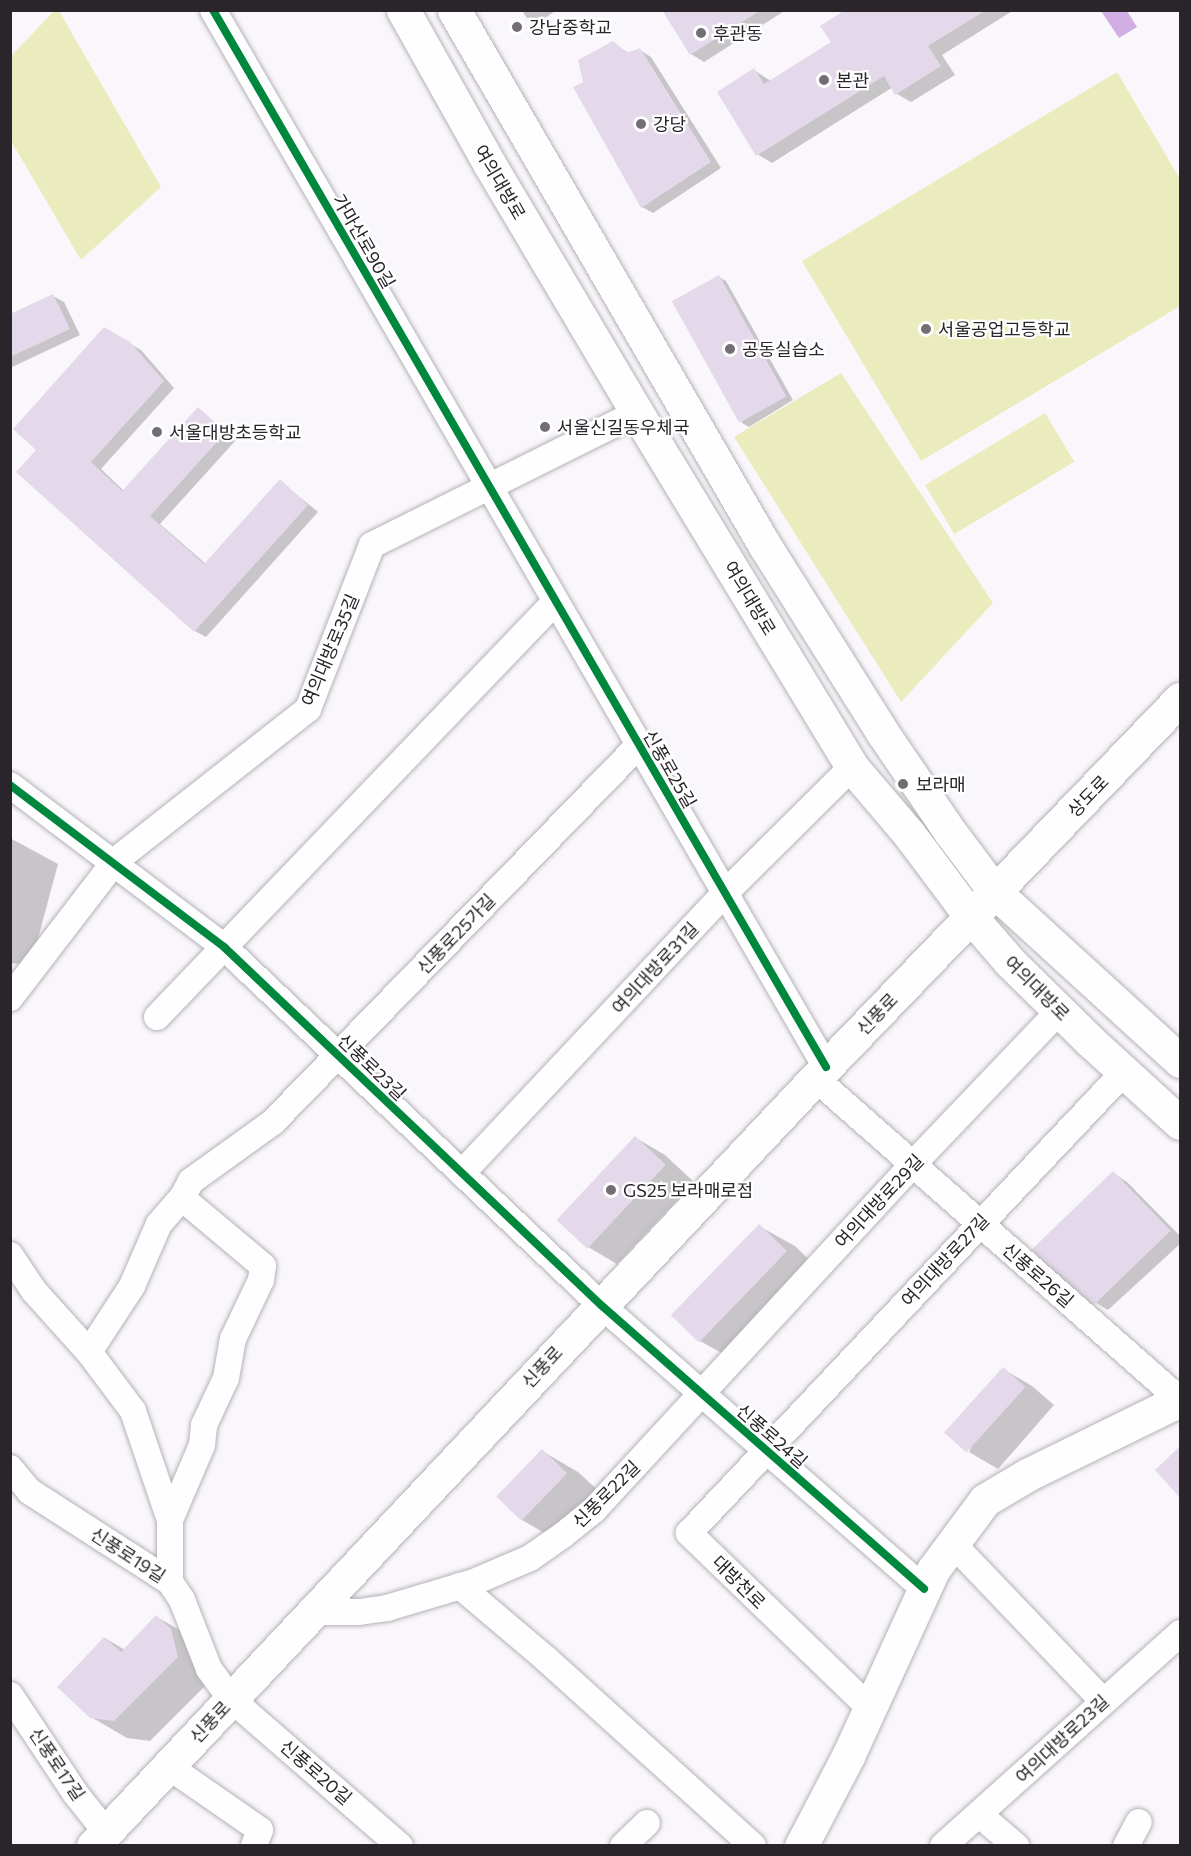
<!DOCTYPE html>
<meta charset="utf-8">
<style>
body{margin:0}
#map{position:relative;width:1191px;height:1856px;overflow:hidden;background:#faf7fc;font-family:Commissioner,"Noto Sans KR",sans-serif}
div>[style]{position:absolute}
.green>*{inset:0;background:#ebecbe;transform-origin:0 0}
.water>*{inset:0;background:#d1aee3}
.shadow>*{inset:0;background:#0003}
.building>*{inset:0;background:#e4d9ea;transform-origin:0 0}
.roads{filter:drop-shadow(0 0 2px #b5b2b7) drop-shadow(0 0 2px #b5b2b7)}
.minor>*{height:26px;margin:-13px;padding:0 13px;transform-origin:13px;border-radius:13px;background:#fefeff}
.secondary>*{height:33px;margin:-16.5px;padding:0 16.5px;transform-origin:16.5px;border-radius:16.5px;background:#fefeff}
.primary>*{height:33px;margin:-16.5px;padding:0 16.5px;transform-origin:16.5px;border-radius:16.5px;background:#fefeff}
.cycleway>*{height:8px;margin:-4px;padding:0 4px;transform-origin:4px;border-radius:4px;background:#00873e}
.dots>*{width:16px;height:16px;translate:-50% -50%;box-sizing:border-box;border:3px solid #fff;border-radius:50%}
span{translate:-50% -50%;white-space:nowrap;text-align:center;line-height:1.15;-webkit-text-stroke:4.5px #fff;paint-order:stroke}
.poi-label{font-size:18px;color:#29252b}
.left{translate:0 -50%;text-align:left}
.street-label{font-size:18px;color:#29252b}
.frame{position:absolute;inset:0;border:12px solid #29252b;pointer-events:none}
</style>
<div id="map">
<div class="green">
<div style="clip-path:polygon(54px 11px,59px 11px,161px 187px,81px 260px,11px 141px,11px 56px)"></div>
<div style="clip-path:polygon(1117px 72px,1180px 179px,1180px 306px,921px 461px,802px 261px)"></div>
<div style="clip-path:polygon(841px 373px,993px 603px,901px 702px,734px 437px)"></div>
<div style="left:1045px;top:413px;width:57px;height:140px;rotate:59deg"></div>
</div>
<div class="water">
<div style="clip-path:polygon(1101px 11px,1127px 11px,1137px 27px,1119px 38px)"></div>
</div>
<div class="shadow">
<div style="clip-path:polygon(522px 10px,557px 10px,537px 23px,526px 17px)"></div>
<div style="clip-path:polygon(664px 10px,786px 10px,704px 62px,691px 54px)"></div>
<div style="clip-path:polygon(862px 10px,1014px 10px,942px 55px,955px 75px,911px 102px,897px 94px,893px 87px,772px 163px,757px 154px,754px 70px,771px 81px,833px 43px)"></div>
<div style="clip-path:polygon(613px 43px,630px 54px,640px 50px,651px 57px,721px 168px,653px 213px,642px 207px,585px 83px)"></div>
<div style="clip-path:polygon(719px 277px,726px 281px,793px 400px,749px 427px,742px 423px)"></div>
<div style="clip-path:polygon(53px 296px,64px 302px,80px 335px,10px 368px,10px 316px)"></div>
<div style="clip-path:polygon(104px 329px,141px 350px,174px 388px,101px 469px,124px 491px,198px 409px,236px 440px,160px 524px,206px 564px,280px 481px,318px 512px,206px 637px,195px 631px,18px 472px,39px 450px)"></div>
<div style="clip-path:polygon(10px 838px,58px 864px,31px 965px,10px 963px)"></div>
<div style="clip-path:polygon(636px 1138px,665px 1155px,694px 1182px,617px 1264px,588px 1247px)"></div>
<div style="clip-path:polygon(1113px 1173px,1127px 1182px,1180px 1236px,1180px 1244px,1108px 1310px,1093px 1301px)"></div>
<div style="clip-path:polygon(759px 1226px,795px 1246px,822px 1272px,736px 1361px,700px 1341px)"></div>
<div style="clip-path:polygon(1003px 1369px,1032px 1386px,1054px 1405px,998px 1469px,969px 1452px)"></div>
<div style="clip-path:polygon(1180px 1448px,1180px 1496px,1157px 1470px)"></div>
<div style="clip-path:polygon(542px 1451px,578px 1472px,602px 1494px,558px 1541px,522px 1520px)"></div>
<div style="clip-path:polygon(157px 1617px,193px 1638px,213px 1678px,150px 1741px,127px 1738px,91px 1717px,105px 1638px,125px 1650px)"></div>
</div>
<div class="building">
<div style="clip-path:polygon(662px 10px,761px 10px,690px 55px)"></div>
<div style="clip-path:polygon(845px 10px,986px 10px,928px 46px,941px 66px,895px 95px,884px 76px,756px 156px,717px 92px,754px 68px,764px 84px,831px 42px,820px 26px)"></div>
<div style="clip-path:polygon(613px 41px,627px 53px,640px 48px,711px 162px,641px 208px,573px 87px,583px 82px,578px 60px)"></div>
<div style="left:719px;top:275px;width:139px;height:54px;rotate:61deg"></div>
<div style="clip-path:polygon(53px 294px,70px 329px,10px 357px,10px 314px)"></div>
<div style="clip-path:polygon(104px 327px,130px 342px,164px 381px,91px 462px,122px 491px,198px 407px,226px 432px,150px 516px,204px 564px,280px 479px,308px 505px,194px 632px,16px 472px,36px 450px,13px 429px)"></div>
<div style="left:635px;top:1136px;width:42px;height:115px;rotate:43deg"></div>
<div style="left:1113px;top:1171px;width:83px;height:113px;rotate:46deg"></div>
<div style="left:759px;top:1224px;width:39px;height:127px;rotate:44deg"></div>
<div style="left:1003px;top:1367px;width:30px;height:88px;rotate:42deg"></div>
<div style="clip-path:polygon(1180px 1446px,1180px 1498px,1155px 1470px)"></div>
<div style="left:542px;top:1449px;width:35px;height:66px;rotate:44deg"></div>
<div style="clip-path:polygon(156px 1615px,171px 1629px,178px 1657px,114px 1721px,90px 1718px,57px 1687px,104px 1637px,121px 1652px)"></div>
</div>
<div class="roads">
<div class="minor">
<div style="left:213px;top:10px;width:1222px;rotate:59.89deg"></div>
<div style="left:10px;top:785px;width:268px;rotate:37.1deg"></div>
<div style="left:224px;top:947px;width:520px;rotate:43.52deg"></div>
<div style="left:601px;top:1305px;width:430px;rotate:41.3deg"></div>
<div style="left:10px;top:998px;width:173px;rotate:-52.5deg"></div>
<div style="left:115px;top:861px;width:246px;rotate:-38.2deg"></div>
<div style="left:308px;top:709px;width:176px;rotate:-68.7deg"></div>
<div style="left:372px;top:545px;width:296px;rotate:-26.5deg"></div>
<div style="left:157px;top:1017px;width:575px;rotate:-46.2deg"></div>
<div style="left:815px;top:1078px;width:487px;rotate:41.4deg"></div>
<div style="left:462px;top:1173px;width:384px;rotate:-46.8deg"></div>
<div style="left:725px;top:893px;width:179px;rotate:-44.8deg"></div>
<div style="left:10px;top:1255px;width:43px;rotate:56.3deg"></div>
<div style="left:34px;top:1291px;width:82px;rotate:48deg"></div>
<div style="left:89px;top:1352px;width:74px;rotate:53.3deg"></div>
<div style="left:133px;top:1411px;width:115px;rotate:71.3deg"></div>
<div style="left:89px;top:1352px;width:79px;rotate:-56.9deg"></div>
<div style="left:132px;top:1286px;width:68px;rotate:-66.5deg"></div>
<div style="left:159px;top:1224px;width:35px;rotate:-49deg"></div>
<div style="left:182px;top:1198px;width:19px;rotate:-62deg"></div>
<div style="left:191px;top:1181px;width:101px;rotate:-35.7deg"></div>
<div style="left:273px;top:1122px;width:525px;rotate:-45.85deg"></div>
<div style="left:10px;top:1468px;width:30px;rotate:50deg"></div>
<div style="left:29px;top:1491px;width:168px;rotate:32.8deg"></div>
<div style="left:170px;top:1582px;width:22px;rotate:56deg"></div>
<div style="left:182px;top:1600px;width:74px;rotate:68.6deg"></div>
<div style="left:209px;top:1669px;width:37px;rotate:54deg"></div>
<div style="left:231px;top:1699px;width:224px;rotate:41deg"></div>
<div style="left:952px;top:1543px;width:219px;rotate:46.3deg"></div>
<div style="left:170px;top:1582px;width:62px;rotate:-90deg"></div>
<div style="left:170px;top:1520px;width:82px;rotate:-66.9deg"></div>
<div style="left:202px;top:1445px;width:20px;rotate:-84deg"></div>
<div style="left:204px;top:1425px;width:52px;rotate:-64.9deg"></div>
<div style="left:226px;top:1378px;width:40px;rotate:-80deg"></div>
<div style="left:233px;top:1339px;width:65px;rotate:-64.6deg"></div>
<div style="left:261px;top:1280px;width:14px;rotate:-82deg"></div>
<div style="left:263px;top:1266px;width:106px;rotate:-140deg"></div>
<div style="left:460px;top:1586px;width:111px;rotate:40.3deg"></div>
<div style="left:545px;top:1658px;width:280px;rotate:42.1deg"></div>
<div style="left:312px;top:1612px;width:47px"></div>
<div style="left:359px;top:1612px;width:28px;rotate:-8deg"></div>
<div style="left:387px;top:1608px;width:91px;rotate:-16.6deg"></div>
<div style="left:474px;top:1582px;width:61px;rotate:-23.2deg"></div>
<div style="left:530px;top:1558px;width:40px;rotate:-34.9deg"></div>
<div style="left:563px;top:1535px;width:40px;rotate:-39deg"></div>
<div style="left:594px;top:1510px;width:471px;rotate:-47.3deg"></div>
<div style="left:913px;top:1164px;width:211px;rotate:-46.3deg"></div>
<div style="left:10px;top:1695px;width:118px;rotate:56.4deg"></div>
<div style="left:75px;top:1793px;width:50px;rotate:51.5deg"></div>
<div style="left:870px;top:1708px;width:252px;rotate:-136deg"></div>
<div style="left:689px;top:1533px;width:635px;rotate:-46.66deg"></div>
<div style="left:168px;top:1766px;width:112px;rotate:34.8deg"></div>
<div style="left:260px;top:1830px;width:17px;rotate:111deg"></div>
<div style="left:980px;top:1815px;width:48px;rotate:40.7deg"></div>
<div style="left:623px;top:1846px;width:33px;rotate:-44deg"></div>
<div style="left:943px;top:1846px;width:319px;rotate:-41.9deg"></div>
<div style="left:1126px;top:1846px;width:27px;rotate:-62deg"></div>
</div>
<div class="secondary">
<div style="left:801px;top:1846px;width:102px;rotate:-62.4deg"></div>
<div style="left:848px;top:1756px;width:205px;rotate:-65.4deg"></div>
<div style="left:933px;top:1570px;width:87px;rotate:-53.4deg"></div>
<div style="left:985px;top:1500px;width:51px;rotate:-30.6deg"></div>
<div style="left:1029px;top:1474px;width:168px;rotate:-26.1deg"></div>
</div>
<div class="primary">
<div style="left:403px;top:10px;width:178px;rotate:60.7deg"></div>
<div style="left:490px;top:165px;width:288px;rotate:59.3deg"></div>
<div style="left:637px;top:413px;width:414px;rotate:58.7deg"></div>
<div style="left:852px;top:767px;width:88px;rotate:49.6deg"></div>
<div style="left:909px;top:834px;width:104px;rotate:53.2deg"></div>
<div style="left:971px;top:917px;width:60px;rotate:49.1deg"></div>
<div style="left:1010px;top:962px;width:111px;rotate:44.6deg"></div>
<div style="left:1089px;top:1040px;width:123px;rotate:42.4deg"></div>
<div style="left:454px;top:10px;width:620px;rotate:59.88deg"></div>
<div style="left:765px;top:546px;width:220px;rotate:57.8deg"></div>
<div style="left:882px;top:732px;width:121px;rotate:55.8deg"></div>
<div style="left:950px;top:832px;width:75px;rotate:53.1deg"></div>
<div style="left:995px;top:892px;width:251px;rotate:42.4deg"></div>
<div style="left:93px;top:1846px;width:1070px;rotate:-46.74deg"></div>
<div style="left:826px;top:1067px;width:511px;rotate:-46.11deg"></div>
</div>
</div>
<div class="cycleway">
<div style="left:213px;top:10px;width:1222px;rotate:59.89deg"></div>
<div style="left:10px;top:785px;width:268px;rotate:37.1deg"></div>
<div style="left:224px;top:947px;width:520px;rotate:43.52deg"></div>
<div style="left:601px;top:1305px;width:430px;rotate:41.3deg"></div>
</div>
<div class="dots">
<div style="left:517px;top:27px;background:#726e74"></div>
<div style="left:701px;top:33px;background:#726e74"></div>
<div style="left:824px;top:80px;background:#726e74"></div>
<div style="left:641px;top:124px;background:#726e74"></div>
<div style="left:926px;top:329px;background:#726e74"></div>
<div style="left:730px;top:349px;background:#726e74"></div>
<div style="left:545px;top:427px;background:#726e74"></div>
<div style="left:157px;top:432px;background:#726e74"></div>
<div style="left:903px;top:784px;background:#726e74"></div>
<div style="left:611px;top:1190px;background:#726e74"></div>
</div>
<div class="poi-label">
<span class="left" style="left:529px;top:27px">강남중학교</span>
<span class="left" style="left:713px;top:33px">후관동</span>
<span class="left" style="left:836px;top:80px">본관</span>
<span class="left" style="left:653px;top:124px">강당</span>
<span class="left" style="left:938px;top:329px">서울공업고등학교</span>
<span class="left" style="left:742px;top:349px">공동실습소</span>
<span class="left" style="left:557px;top:427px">서울신길동우체국</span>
<span class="left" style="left:169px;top:432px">서울대방초등학교</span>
<span class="left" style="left:916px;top:784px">보라매</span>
<span class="left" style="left:623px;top:1190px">GS25 보라매로점</span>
</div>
<div class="street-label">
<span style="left:500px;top:182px;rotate:60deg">여의대방로</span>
<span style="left:364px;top:241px;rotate:60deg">가마산로90길</span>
<span style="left:750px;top:598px;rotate:59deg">여의대방로</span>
<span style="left:330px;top:650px;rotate:-67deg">여의대방로35길</span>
<span style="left:670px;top:769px;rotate:60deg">신풍로25길</span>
<span style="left:1088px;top:796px;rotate:-46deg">상도로</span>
<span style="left:456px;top:934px;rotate:-46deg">신풍로25가길</span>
<span style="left:655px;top:968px;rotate:-47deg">여의대방로31길</span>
<span style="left:1037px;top:988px;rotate:45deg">여의대방로</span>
<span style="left:877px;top:1014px;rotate:-46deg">신풍로</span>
<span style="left:372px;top:1067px;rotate:44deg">신풍로23길</span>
<span style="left:879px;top:1201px;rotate:-47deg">여의대방로29길</span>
<span style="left:945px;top:1260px;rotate:-47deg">여의대방로27길</span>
<span style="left:1038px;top:1275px;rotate:41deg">신풍로26길</span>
<span style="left:542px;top:1367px;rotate:-47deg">신풍로</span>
<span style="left:772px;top:1436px;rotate:41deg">신풍로24길</span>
<span style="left:606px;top:1494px;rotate:-45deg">신풍로22길</span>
<span style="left:128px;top:1555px;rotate:33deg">신풍로19길</span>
<span style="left:739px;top:1582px;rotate:45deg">대방천로</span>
<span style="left:210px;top:1722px;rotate:-47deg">신풍로</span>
<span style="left:1062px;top:1739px;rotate:-43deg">여의대방로23길</span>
<span style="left:57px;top:1764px;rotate:56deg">신풍로17길</span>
<span style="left:316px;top:1772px;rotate:41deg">신풍로20길</span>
</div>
<div class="frame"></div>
</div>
